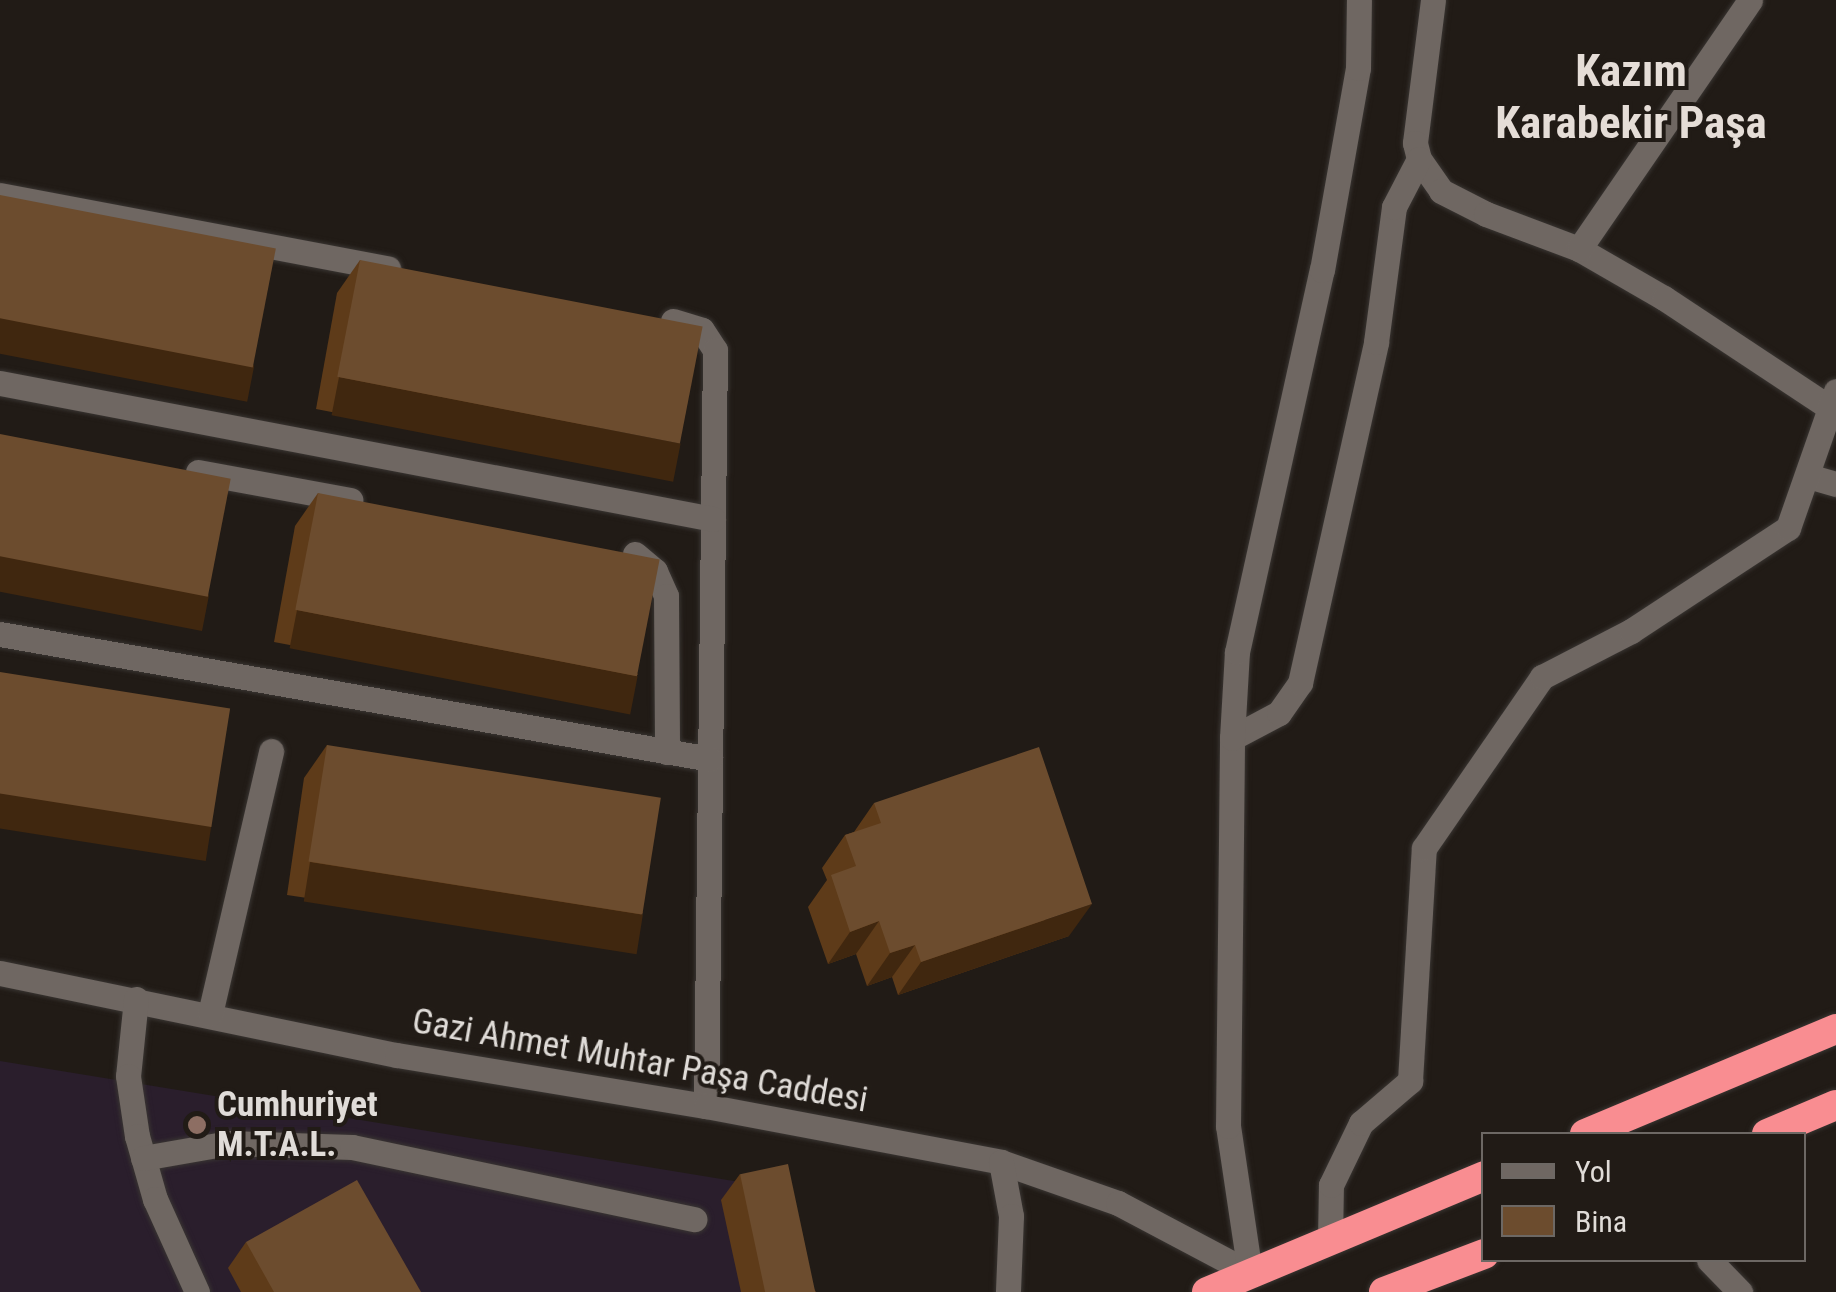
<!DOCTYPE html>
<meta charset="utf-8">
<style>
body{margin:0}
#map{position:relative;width:1836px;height:1292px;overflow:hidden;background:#211b16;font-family:"Roboto Condensed",sans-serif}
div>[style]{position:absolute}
.education>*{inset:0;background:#2a1e2c}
.roads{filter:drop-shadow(0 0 2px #393532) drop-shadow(0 0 2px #393532)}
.minor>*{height:25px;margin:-12.5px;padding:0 12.5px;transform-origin:12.5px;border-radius:12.5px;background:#6f6762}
.highway>*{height:30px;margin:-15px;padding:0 15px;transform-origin:15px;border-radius:15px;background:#f98d91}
.wall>*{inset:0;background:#5e3b19}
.shaded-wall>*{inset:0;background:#40270f;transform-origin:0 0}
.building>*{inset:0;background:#6c4c2e;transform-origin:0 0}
.dots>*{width:28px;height:28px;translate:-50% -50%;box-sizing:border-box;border:5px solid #211b16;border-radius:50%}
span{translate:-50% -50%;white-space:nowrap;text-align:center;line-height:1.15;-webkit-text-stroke:8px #211b16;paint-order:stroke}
.street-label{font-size:35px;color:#e0dcd8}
.poi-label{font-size:35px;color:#e0dcd8;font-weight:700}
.left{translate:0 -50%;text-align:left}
.district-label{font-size:45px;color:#e5ddd7;font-weight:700}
.legend{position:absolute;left:1481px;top:1132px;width:325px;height:130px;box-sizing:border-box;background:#211b16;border:2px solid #6d6864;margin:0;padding:12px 18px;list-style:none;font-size:30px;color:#e0dcd8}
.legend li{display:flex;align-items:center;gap:20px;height:50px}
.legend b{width:50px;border:2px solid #6d6864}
</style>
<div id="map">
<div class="education">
<div style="clip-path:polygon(0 1061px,789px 1190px,811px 1292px,0 1292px)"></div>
</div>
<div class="roads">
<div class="minor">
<div style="left:1433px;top:0;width:144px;rotate:97.2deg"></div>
<div style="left:1415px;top:143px;width:16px;rotate:76deg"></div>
<div style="left:1419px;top:159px;width:39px;rotate:55deg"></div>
<div style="left:1441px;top:191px;width:51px;rotate:27.1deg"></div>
<div style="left:1486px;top:214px;width:99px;rotate:20.6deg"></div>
<div style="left:1579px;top:249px;width:98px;rotate:30deg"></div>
<div style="left:1664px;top:298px;width:196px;rotate:33.5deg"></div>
<div style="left:0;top:195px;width:395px;rotate:10.7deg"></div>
<div style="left:1579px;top:249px;width:302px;rotate:-55.5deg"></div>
<div style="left:673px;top:321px;width:30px;rotate:17deg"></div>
<div style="left:702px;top:330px;width:24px;rotate:57deg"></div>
<div style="left:715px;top:350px;width:756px;rotate:90.68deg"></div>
<div style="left:0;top:383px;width:726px;rotate:10.8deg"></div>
<div style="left:198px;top:472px;width:155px;rotate:10.4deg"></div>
<div style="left:1808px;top:476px;width:29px;rotate:16deg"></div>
<div style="left:635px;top:554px;width:26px;rotate:40deg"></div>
<div style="left:655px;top:571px;width:27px;rotate:66deg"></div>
<div style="left:666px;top:596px;width:156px;rotate:89.6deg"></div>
<div style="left:0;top:634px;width:721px;rotate:9.98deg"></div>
<div style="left:1232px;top:738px;width:53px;rotate:-28deg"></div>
<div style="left:1279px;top:713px;width:37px;rotate:-55deg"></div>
<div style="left:1300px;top:683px;width:349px;rotate:-77.4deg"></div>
<div style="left:1376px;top:342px;width:136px;rotate:-82.4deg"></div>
<div style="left:1394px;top:207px;width:54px;rotate:-62.5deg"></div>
<div style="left:0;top:973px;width:405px;rotate:11.7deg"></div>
<div style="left:397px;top:1055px;width:313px;rotate:9.4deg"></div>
<div style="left:706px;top:1106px;width:300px;rotate:10.7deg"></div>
<div style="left:1001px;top:1162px;width:124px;rotate:19.3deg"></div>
<div style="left:1118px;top:1203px;width:149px;rotate:27.9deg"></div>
<div style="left:136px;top:999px;width:77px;rotate:95.9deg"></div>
<div style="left:128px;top:1076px;width:61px;rotate:81.5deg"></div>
<div style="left:137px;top:1136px;width:66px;rotate:74.1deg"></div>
<div style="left:155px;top:1199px;width:102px;rotate:65.7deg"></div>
<div style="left:210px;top:1014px;width:270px;rotate:-76.9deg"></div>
<div style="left:143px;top:1158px;width:87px;rotate:-9.9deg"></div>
<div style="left:229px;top:1143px;width:123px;rotate:1.9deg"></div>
<div style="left:352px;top:1147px;width:350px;rotate:11.9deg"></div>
<div style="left:1001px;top:1162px;width:55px;rotate:79.5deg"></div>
<div style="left:1011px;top:1216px;width:76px;rotate:92.3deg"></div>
<div style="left:1330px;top:1240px;width:55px;rotate:-89deg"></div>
<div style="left:1331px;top:1185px;width:69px;rotate:-64.2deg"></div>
<div style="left:1361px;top:1123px;width:65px;rotate:-40.6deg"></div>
<div style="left:1410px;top:1081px;width:233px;rotate:-86.6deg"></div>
<div style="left:1424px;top:848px;width:208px;rotate:-55.4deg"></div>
<div style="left:1542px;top:677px;width:100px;rotate:-27.3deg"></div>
<div style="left:1631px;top:631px;width:188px;rotate:-33.3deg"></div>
<div style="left:1788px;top:528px;width:145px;rotate:-70.7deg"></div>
<div style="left:1709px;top:1260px;width:45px;rotate:45.9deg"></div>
<div style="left:1250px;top:1273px;width:149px;rotate:-98.5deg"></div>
<div style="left:1228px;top:1126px;width:388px;rotate:-89.4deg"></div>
<div style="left:1232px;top:738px;width:86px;rotate:-86.7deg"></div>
<div style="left:1237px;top:652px;width:391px;rotate:-77.5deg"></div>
<div style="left:1322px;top:270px;width:205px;rotate:-79.9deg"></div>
<div style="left:1358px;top:68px;width:68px;rotate:-89.2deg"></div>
</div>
<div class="highway">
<div style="left:1585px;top:1134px;width:272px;rotate:-22.7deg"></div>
<div style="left:1767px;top:1134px;width:75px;rotate:-22.8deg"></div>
<div style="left:1207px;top:1292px;width:300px;rotate:-22.7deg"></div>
<div style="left:1384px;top:1292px;width:107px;rotate:-20.8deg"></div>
</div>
</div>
<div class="wall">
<div style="clip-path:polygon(360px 260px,658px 475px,316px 409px,337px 293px)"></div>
<div style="clip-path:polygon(318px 493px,638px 674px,616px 707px,274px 642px,295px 526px)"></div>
<div style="clip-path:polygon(327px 745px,643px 912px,621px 945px,287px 895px,304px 778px)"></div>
<div style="clip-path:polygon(874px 803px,1069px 936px,898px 995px,892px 977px,867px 986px,856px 954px,828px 964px,808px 907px,827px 880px,822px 868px,845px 835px,854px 832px)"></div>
<div style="clip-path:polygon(740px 1174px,816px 1292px,741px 1292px,721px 1200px)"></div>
<div style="clip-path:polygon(246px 1242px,421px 1292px,241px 1292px,228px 1268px)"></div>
</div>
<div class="shaded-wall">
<div style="left:0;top:316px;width:259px;height:37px;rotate:11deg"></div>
<div style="left:339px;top:377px;width:348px;height:39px;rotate:11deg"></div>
<div style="left:0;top:554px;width:213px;height:37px;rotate:11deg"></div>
<div style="left:297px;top:610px;width:347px;height:39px;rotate:11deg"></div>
<div style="left:0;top:792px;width:214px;height:36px;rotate:9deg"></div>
<div style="left:310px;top:862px;width:337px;height:40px;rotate:9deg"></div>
<div style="clip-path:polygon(1092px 904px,1069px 936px,898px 995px,921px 962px)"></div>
<div style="clip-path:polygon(879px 921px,856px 954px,828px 964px,850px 932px)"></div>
<div style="clip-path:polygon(915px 945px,892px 977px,867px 986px,890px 953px)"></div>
</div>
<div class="building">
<div style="left:0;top:195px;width:281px;height:121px;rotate:11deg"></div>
<div style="left:360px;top:260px;width:349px;height:119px;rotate:11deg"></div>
<div style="left:0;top:434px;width:235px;height:120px;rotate:11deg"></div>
<div style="left:318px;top:493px;width:348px;height:119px;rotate:11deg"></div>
<div style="left:0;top:672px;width:233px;height:120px;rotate:9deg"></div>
<div style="left:327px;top:745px;width:338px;height:118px;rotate:9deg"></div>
<div style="clip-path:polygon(1039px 747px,1092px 904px,921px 962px,915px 945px,890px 953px,879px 921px,850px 932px,831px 875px,856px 866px,845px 835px,881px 823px,874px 803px)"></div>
<div style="left:788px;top:1164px;width:131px;height:49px;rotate:78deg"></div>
<div style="clip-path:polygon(357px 1180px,421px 1292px,274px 1292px,246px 1242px)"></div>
</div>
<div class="dots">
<div style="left:197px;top:1125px;background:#8d6e63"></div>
</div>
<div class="street-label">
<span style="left:640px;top:1061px;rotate:10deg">Gazi Ahmet Muhtar Paşa Caddesi</span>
</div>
<div class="poi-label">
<span class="left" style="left:217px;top:1125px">Cumhuriyet<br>M.T.A.L.</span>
</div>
<div class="district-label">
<span style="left:1631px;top:97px">Kazım<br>Karabekir Paşa</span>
</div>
<ul class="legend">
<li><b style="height:12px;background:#6f6762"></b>Yol</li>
<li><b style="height:28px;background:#6c4c2e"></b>Bina</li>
</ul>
</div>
